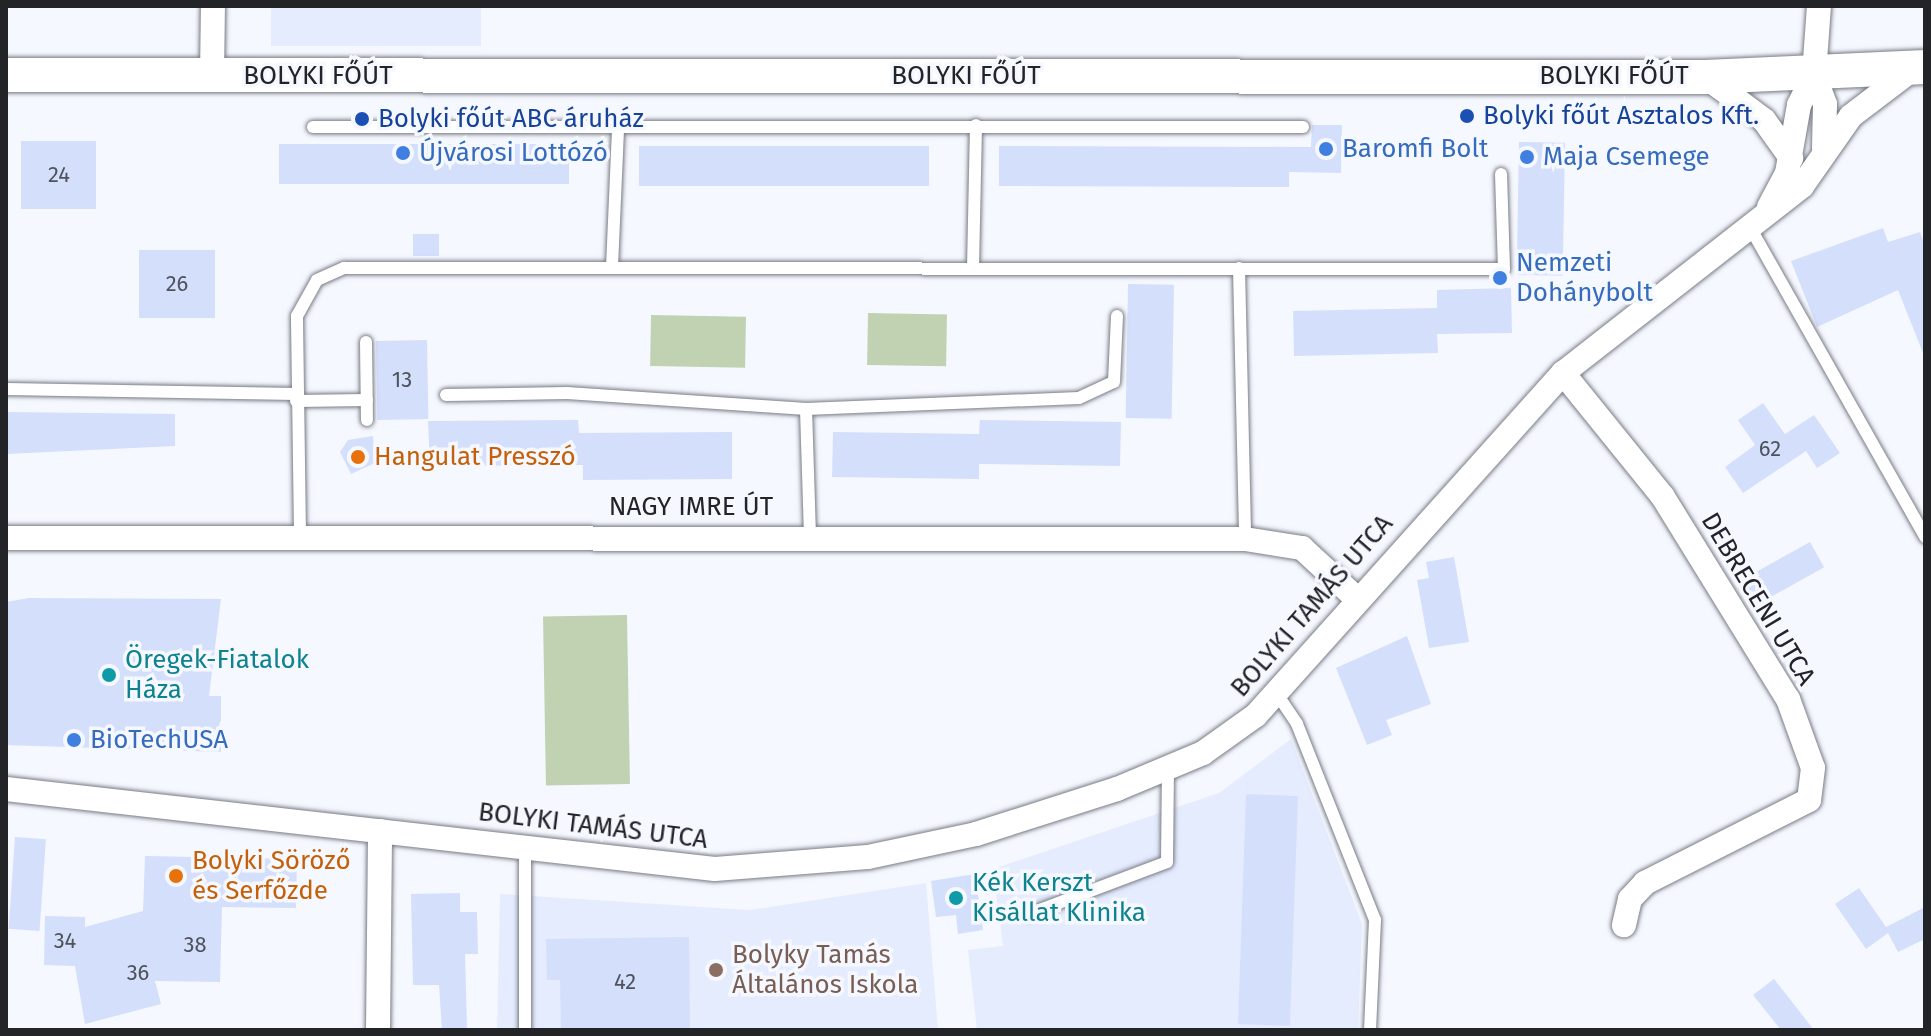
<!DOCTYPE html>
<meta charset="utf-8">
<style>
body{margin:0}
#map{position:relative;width:1931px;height:1036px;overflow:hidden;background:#f6f8ff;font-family:"Fira Sans",sans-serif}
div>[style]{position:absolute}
.built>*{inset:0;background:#e5ecfe;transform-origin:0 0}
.green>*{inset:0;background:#c0d2b2;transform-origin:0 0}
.building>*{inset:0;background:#d4dffc;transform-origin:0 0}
.roads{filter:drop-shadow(0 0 2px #787c85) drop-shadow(0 0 2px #787c85)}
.service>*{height:12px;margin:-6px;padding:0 6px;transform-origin:6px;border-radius:6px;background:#fff}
.minor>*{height:24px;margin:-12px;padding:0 12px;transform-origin:12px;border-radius:12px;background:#fff}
.secondary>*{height:34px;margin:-17px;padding:0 17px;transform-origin:17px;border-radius:17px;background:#fff}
.dots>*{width:22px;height:22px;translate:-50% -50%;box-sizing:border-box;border:4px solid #f6f8ff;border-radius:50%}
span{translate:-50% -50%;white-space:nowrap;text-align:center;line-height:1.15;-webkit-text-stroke:7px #f6f8ff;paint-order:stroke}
.number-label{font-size:22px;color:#4f535d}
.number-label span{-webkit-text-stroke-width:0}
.street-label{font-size:26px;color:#232428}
.transit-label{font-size:26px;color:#164399}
.left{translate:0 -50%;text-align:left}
.shop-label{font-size:26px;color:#366cbe}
.food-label{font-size:26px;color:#c56008}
.culture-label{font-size:26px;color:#0d838f}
.education-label{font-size:26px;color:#785e54}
.frame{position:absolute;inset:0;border:8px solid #232428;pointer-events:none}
</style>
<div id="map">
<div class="built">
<div style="left:271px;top:6px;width:210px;height:40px"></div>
<div style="clip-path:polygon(1291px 739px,1362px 924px,1358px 1030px,977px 1030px,968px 950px,1003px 946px,993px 869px,1219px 793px)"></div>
<div style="clip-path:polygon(926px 883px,938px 1030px,497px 1030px,500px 894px,750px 910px)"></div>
</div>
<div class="green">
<div style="left:868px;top:313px;width:79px;height:52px;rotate:1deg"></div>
<div style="left:651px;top:315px;width:95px;height:51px;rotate:1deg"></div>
<div style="left:627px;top:615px;width:169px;height:84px;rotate:89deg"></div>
</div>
<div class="building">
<div style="clip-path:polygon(1312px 125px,1342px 125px,1341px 173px,1289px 172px,1289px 187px,999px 186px,999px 146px,1311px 147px)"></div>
<div style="left:96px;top:141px;width:68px;height:75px;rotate:90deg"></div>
<div style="left:1519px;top:142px;width:46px;height:133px;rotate:1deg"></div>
<div style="left:279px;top:144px;width:290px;height:40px"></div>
<div style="left:639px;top:146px;width:290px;height:40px"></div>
<div style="clip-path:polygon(1883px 228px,1888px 242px,1920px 232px,1925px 246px,1925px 358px,1898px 290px,1817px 327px,1791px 261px)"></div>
<div style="left:413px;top:234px;width:26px;height:22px"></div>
<div style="left:215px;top:250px;width:68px;height:76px;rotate:90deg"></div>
<div style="left:1128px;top:284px;width:46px;height:134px;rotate:1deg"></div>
<div style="clip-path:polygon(1511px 288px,1512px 333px,1437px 334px,1438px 353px,1294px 356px,1293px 311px,1437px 308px,1437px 290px)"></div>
<div style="left:427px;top:340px;width:79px;height:51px;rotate:89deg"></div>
<div style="clip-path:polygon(1763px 403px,1785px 434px,1814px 415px,1840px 453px,1817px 468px,1806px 451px,1743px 493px,1725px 467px,1755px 445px,1738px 420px)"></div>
<div style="clip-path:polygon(6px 412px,175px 414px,175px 446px,6px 454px)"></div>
<div style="clip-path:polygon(578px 420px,579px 433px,732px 432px,732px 479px,583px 480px,583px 465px,430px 466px,428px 421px)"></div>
<div style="clip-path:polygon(980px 420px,1121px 422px,1120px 466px,979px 464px,979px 479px,832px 477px,833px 432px,979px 434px)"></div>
<div style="clip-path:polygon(373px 436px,375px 463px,351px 474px,340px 452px,348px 440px)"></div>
<div style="left:1810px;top:542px;width:29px;height:83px;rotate:61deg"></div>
<div style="clip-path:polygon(1454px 557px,1469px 642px,1429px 648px,1417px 580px,1429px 578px,1426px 562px)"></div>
<div style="clip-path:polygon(29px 598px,221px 599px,209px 696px,221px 696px,221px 752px,6px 745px,6px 602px)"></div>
<div style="clip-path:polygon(1407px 636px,1431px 704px,1386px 720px,1392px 735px,1367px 745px,1336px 668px)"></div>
<div style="left:1298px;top:796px;width:230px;height:52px;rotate:92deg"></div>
<div style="left:15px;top:837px;width:31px;height:92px;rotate:4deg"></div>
<div style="clip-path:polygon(145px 856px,297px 859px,296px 908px,222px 907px,220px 982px,155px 981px,161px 1004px,85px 1024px,75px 966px,44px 965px,45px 916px,85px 917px,85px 927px,143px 911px)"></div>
<div style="clip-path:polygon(975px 874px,983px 930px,958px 934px,956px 915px,936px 917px,931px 881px)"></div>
<div style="clip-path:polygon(1859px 888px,1886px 927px,1925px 907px,1925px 939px,1898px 952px,1888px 933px,1866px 949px,1835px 904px)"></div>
<div style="clip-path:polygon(460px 893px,460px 912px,477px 912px,478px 954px,465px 954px,467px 1028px,442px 1030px,439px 985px,413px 985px,411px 894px)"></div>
<div style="clip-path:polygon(689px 937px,690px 1030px,561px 1030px,560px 980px,547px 980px,546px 939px)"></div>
<div style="clip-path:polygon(1774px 979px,1814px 1030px,1781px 1030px,1753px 995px)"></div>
</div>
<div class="roads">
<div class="service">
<div style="left:313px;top:127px;width:990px"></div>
<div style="left:1751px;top:229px;width:354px;rotate:60.5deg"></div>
<div style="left:612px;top:267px;width:140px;rotate:-87.5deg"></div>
<div style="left:973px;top:268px;width:143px;rotate:-88.8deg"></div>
<div style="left:1239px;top:268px;width:271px;rotate:88.7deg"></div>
<div style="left:366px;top:342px;width:78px;rotate:89.3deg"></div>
<div style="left:6px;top:389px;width:290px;rotate:1deg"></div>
<div style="left:446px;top:395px;width:121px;rotate:-0.9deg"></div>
<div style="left:567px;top:393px;width:240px;rotate:3.8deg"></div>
<div style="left:806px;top:409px;width:273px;rotate:-2.3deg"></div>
<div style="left:1079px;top:398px;width:38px;rotate:-25deg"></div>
<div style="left:1114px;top:382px;width:66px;rotate:-87.4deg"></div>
<div style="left:296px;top:401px;width:71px;rotate:-0.8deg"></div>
<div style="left:806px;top:409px;width:126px;rotate:88.2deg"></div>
<div style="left:300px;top:534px;width:218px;rotate:-90.8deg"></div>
<div style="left:297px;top:316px;width:41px;rotate:-60.9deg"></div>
<div style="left:317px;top:280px;width:30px;rotate:-24deg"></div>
<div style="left:344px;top:268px;width:1160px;rotate:0.05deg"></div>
<div style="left:1504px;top:269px;width:95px;rotate:-91.8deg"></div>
<div style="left:1277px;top:694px;width:36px;rotate:56deg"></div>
<div style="left:1297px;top:724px;width:211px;rotate:68.3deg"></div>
<div style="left:1375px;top:920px;width:110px;rotate:92.6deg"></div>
<div style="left:1029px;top:914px;width:147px;rotate:-20.6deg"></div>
<div style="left:1167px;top:862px;width:92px;rotate:-89.4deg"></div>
<div style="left:525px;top:1030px;width:182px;rotate:-90deg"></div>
</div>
<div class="minor">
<div style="left:1814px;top:74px;width:32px;rotate:70deg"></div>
<div style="left:1825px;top:104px;width:44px;rotate:91.3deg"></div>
<div style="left:212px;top:75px;width:69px;rotate:-89.2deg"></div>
<div style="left:1706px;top:77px;width:72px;rotate:36.6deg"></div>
<div style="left:1764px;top:120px;width:47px;rotate:54.6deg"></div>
<div style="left:1769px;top:207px;width:38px;rotate:-62deg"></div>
<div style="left:1787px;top:173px;width:69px;rotate:-80deg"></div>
<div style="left:1799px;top:105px;width:34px;rotate:-64deg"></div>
<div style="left:1814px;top:74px;width:68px;rotate:-85.8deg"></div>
<div style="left:1563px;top:373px;width:159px;rotate:51.1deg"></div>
<div style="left:1663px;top:497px;width:238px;rotate:58.3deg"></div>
<div style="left:1788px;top:699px;width:73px;rotate:70.1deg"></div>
<div style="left:1813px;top:768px;width:32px;rotate:97deg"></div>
<div style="left:1809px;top:800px;width:184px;rotate:153.2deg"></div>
<div style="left:1645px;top:883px;width:22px;rotate:133deg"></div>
<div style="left:1630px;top:899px;width:27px;rotate:103deg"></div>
<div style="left:6px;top:538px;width:1239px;rotate:0.05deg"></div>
<div style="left:1245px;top:539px;width:58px;rotate:9deg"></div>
<div style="left:1302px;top:548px;width:72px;rotate:42.8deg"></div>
<div style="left:6px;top:789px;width:713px;rotate:6.44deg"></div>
<div style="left:715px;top:869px;width:153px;rotate:-4.5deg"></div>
<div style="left:868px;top:857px;width:110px;rotate:-12deg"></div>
<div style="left:976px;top:834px;width:148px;rotate:-17.7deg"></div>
<div style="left:1117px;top:789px;width:93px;rotate:-22.7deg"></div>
<div style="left:1203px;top:753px;width:65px;rotate:-35.6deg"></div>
<div style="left:1256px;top:715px;width:460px;rotate:-48.1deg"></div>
<div style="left:1563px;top:373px;width:303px;rotate:-38deg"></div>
<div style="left:1802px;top:186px;width:85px;rotate:-55deg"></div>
<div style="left:1851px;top:116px;width:79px;rotate:-37.3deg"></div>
<div style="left:378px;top:1030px;width:199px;rotate:-89.4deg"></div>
</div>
<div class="secondary">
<div style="left:6px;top:75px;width:1700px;rotate:0.07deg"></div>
<div style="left:1706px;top:77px;width:219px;rotate:-2.6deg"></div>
</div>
</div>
<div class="dots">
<div style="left:1467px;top:116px;background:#1a4fb4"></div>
<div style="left:362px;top:119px;background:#1a4fb4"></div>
<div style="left:1326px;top:149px;background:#3f7fe0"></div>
<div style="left:403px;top:153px;background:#3f7fe0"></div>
<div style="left:1527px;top:157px;background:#3f7fe0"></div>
<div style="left:1500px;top:278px;background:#3f7fe0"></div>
<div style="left:358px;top:457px;background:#e8710a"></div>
<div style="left:109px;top:675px;background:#0f9aa8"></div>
<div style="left:74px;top:740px;background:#3f7fe0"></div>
<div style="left:176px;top:876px;background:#e8710a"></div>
<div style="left:956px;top:898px;background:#0f9aa8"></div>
<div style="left:716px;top:970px;background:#8d6e63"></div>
</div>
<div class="number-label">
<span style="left:59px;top:175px">24</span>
<span style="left:177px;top:284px">26</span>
<span style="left:402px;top:380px">13</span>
<span style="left:1770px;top:449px">62</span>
<span style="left:65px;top:941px">34</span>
<span style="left:195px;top:945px">38</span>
<span style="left:138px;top:973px">36</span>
<span style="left:625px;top:982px">42</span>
</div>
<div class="street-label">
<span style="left:318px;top:76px">BOLYKI FŐÚT</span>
<span style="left:966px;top:76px">BOLYKI FŐÚT</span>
<span style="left:1614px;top:76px">BOLYKI FŐÚT</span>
<span style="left:691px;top:507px">NAGY IMRE ÚT</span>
<span style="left:1758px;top:599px;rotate:59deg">DEBRECENI UTCA</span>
<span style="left:1312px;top:606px;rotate:-49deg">BOLYKI TAMÁS UTCA</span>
<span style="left:593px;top:826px;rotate:7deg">BOLYKI TAMÁS UTCA</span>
</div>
<div class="transit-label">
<span class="left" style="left:1483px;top:116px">Bolyki főút Asztalos Kft.</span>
<span class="left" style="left:378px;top:119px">Bolyki főút ABC áruház</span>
</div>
<div class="shop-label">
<span class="left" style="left:1342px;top:149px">Baromfi Bolt</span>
<span class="left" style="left:419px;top:153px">Újvárosi Lottózó</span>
<span class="left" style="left:1543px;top:157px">Maja Csemege</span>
<span class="left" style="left:1516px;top:278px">Nemzeti<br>Dohánybolt</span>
<span class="left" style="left:90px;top:740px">BioTechUSA</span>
</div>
<div class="food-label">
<span class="left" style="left:374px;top:457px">Hangulat Presszó</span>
<span class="left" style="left:192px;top:876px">Bolyki Söröző<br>és Serfőzde</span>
</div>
<div class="culture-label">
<span class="left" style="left:125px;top:675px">Öregek-Fiatalok<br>Háza</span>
<span class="left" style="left:972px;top:898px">Kék Kerszt<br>Kisállat Klinika</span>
</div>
<div class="education-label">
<span class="left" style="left:732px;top:970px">Bolyky Tamás<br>Általános Iskola</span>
</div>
<div class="frame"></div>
</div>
